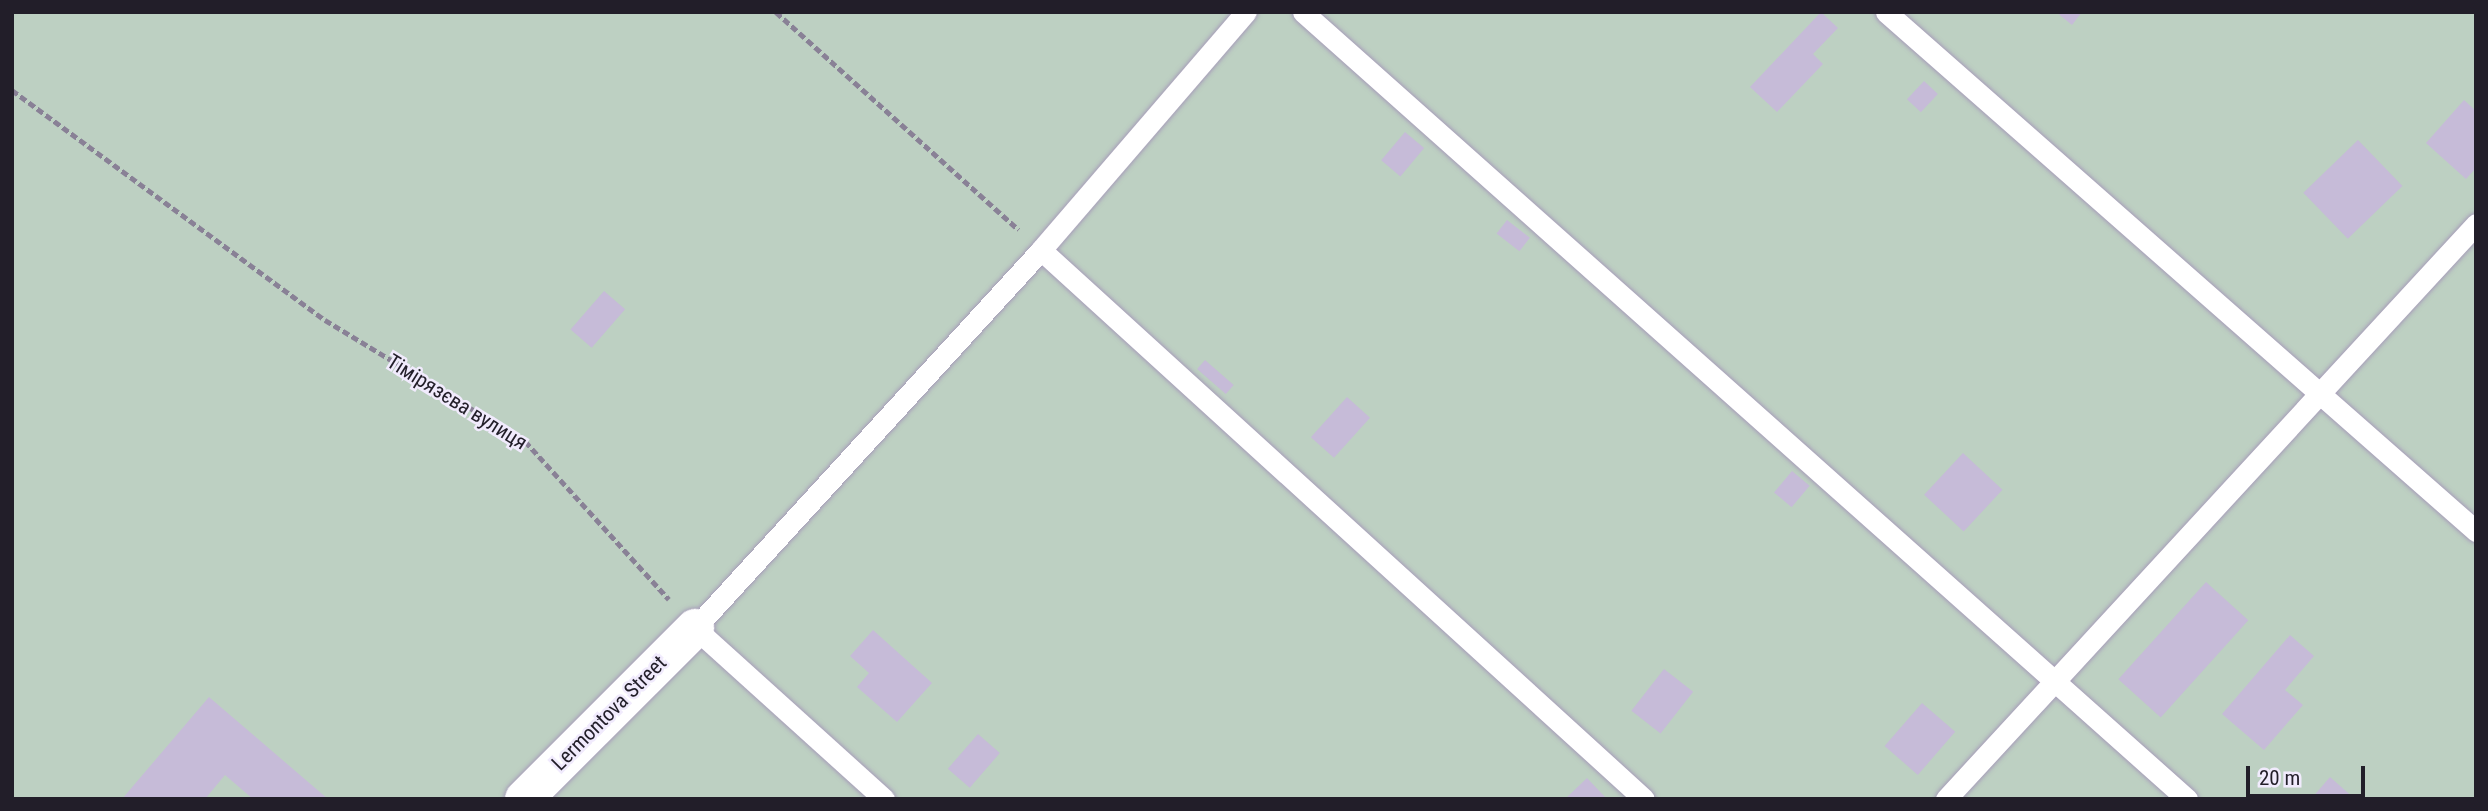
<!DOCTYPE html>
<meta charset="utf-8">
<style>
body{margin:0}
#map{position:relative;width:2488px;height:811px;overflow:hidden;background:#e6dbf9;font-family:"Roboto Condensed",sans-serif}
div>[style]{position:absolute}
.green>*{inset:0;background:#bdd0c2;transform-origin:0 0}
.building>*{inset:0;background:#c6bbd8;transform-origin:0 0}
.path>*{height:4.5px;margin-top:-2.25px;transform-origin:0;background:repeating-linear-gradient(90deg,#898196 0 7px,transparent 0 10.5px)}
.roads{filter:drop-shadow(0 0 2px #a79db9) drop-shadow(0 0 2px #a79db9)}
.lane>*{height:21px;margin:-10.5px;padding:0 10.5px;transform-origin:10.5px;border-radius:10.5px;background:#fff}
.street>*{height:38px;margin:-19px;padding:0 19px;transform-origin:19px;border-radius:19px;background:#fff}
span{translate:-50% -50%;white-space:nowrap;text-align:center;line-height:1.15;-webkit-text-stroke:5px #f1ebfd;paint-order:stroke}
.street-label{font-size:21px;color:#221e29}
.frame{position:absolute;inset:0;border:14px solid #221e29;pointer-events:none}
.scale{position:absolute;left:2246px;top:766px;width:119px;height:32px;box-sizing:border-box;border:4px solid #221e29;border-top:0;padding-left:9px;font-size:21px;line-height:24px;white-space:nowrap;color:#221e29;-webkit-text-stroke:5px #f1ebfd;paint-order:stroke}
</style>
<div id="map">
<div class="green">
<div style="left:12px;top:12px;width:2464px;height:787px"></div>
</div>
<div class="building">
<div style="clip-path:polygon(1821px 12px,1838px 28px,1813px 54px,1823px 64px,1777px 112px,1750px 87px)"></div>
<div style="clip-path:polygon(2056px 12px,2082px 12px,2072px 25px)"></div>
<div style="left:1924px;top:81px;width:19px;height:25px;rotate:43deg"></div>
<div style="clip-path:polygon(2464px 100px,2476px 111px,2476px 168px,2466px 179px,2426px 143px)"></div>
<div style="left:1405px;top:132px;width:25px;height:37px;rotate:40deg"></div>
<div style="left:2358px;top:140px;width:64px;height:76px;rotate:46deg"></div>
<div style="left:1507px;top:220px;width:29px;height:17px;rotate:38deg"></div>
<div style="left:604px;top:291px;width:28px;height:51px;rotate:41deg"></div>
<div style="left:1205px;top:360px;width:38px;height:12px;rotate:41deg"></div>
<div style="left:1347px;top:397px;width:31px;height:54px;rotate:42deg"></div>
<div style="left:1963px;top:453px;width:54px;height:57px;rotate:43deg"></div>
<div style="left:1792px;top:471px;width:23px;height:28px;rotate:40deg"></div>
<div style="left:2206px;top:582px;width:57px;height:131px;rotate:42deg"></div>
<div style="clip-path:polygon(873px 630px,932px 683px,897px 722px,857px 687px,869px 673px,850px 656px)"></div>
<div style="clip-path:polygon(2290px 635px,2314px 656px,2285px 690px,2303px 705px,2264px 750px,2222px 714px)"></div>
<div style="left:1664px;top:669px;width:37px;height:53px;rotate:38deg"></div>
<div style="clip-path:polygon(209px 697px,328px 799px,253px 799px,225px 775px,205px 799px,122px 799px)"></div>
<div style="left:1922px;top:703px;width:44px;height:57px;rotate:41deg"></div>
<div style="left:978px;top:734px;width:29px;height:46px;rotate:41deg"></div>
<div style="clip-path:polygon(2330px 777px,2355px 799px,2311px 799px)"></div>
<div style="clip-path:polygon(1587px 778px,1607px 799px,1565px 799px)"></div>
</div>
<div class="path">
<div style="left:776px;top:12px;width:326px;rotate:41.9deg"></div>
<div style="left:12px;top:90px;width:388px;rotate:36.3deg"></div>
<div style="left:325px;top:320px;width:234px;rotate:31.2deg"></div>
<div style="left:525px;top:441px;width:214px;rotate:47.7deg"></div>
</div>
<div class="roads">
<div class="lane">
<div style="left:1303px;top:12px;width:1184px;rotate:41.68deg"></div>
<div style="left:1886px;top:12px;width:786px;rotate:41.34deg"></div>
<div style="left:1041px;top:250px;width:815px;rotate:42.32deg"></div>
<div style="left:884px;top:799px;width:255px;rotate:-137.9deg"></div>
<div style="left:695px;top:628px;width:512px;rotate:-47.53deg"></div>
<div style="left:1041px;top:250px;width:314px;rotate:-49.3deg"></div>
<div style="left:1946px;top:799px;width:782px;rotate:-47.33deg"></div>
</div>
<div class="street">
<div style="left:524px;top:799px;width:242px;rotate:-45deg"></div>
</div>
</div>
<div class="street-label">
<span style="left:457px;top:402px;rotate:32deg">Тімірязєва вулиця</span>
<span style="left:609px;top:713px;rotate:-45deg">Lermontova Street</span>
</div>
<div class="frame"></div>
<div class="scale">20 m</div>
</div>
